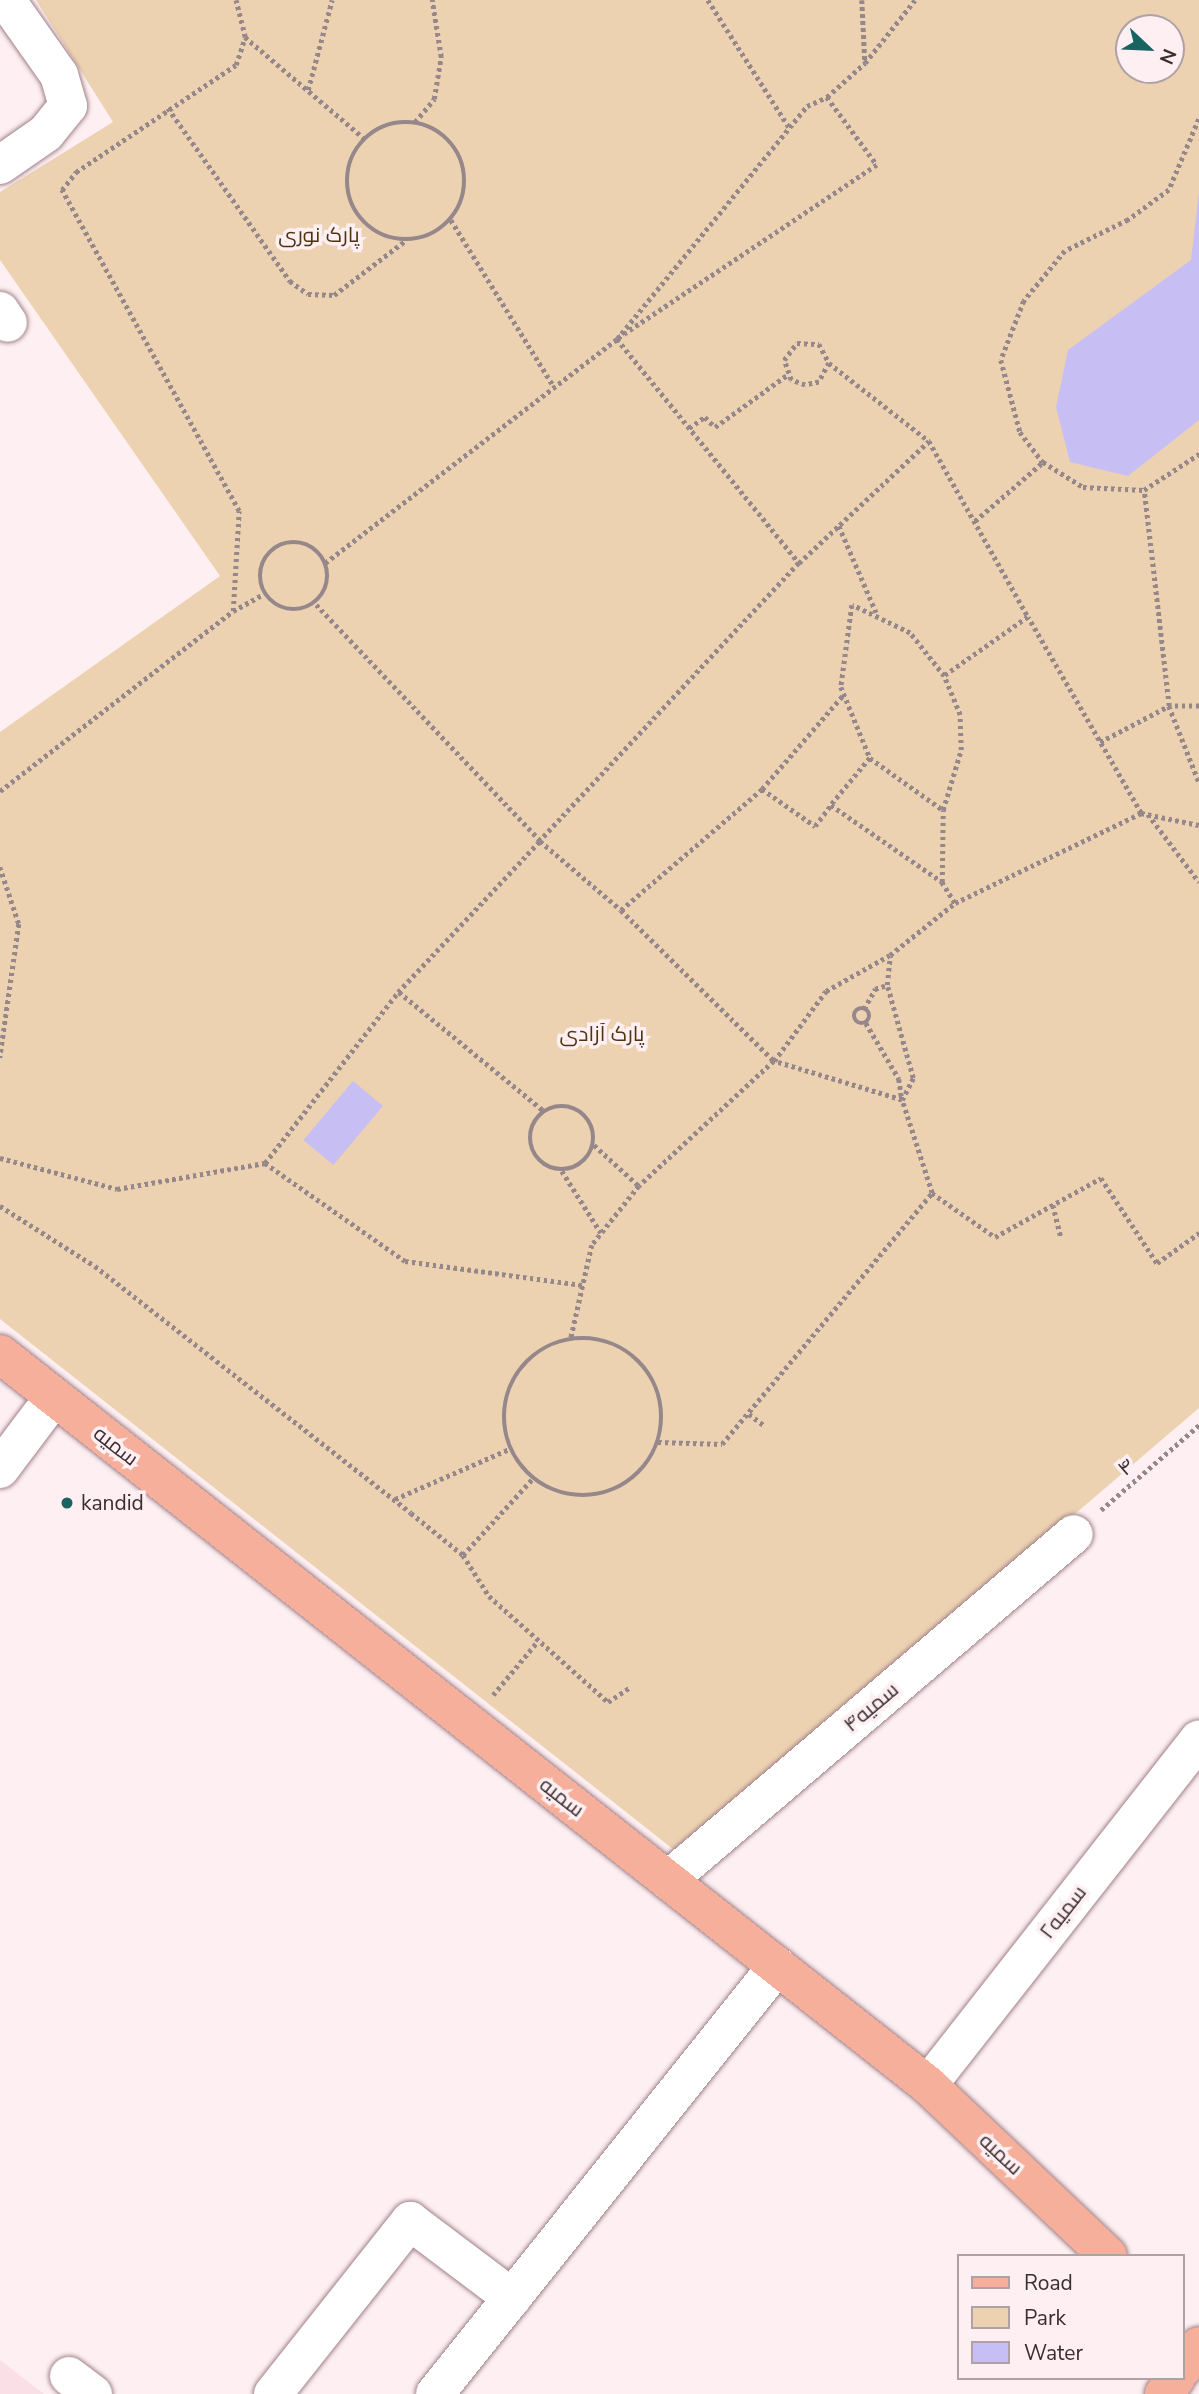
<!DOCTYPE html>
<meta charset="utf-8">
<style>
body{margin:0}
#map{position:relative;width:1199px;height:2394px;overflow:hidden;background:#fdeff2;font-family:"Nunito Sans",Cairo,sans-serif}
div>[style]{position:absolute}
.built>*{inset:0;background:#fae0e6}
.green>*{inset:0;background:#edd2b2}
.water>*{inset:0;background:#c7bef3;transform-origin:0 0}
.path>*{height:4.5px;margin-top:-2.25px;transform-origin:0;background:repeating-linear-gradient(90deg,#95878a 0 3.5px,transparent 0 7px)}
.path>.ring{margin:-2.25px;padding:0;box-sizing:content-box;background:none;border:4.5px solid #95878a;border-radius:50%}
.roads{filter:drop-shadow(0 0 2px #a08189) drop-shadow(0 0 2px #a08189)}
.minor>*{height:38px;margin:-19px;padding:0 19px;transform-origin:19px;border-radius:19px;background:#fff}
.major>*{height:38px;margin:-19px;padding:0 19px;transform-origin:19px;border-radius:19px;background:#f5af9b}
.dots>*{width:19px;height:19px;translate:-50% -50%;box-sizing:border-box;border:4px solid #fdeff2;border-radius:50%}
span{translate:-50% -50%;white-space:nowrap;text-align:center;line-height:1.15;-webkit-text-stroke:7px #fdeff2;paint-order:stroke}
.park-label{font-size:21px;color:#4e3410}
.street-label{font-size:21px;color:#3b2e31}
.poi-label{font-size:21px;color:#3b2e31}
.left{translate:0 -50%;text-align:left}
.legend{position:absolute;left:957px;top:2254px;width:228px;height:126px;box-sizing:border-box;background:#fdeff2;border:2px solid #afa2a5;margin:0;padding:9px 12px;list-style:none;font-size:21px;color:#3b2e31}
.legend li{display:flex;align-items:center;gap:14px;height:35px}
.legend b{width:35px;border:2px solid #afa2a5}
.north{position:absolute;left:1115px;top:14px;width:70px;height:70px;box-sizing:border-box;background:#fdeff2;border:2px solid #afa2a5;border-radius:50%;rotate:113deg;font-size:19px;font-weight:700;line-height:28px;text-align:center;color:#3b2e31}
.north::after{content:'';display:block;margin:auto;width:24px;height:32px;background:#176460;clip-path:polygon(50% 0,100% 100%,50% 72%,0 100%)}
</style>
<div id="map">
<div class="built">
<div style="clip-path:polygon(0 2360px,44px 2394px,0 2394px)"></div>
</div>
<div class="green">
<div style="clip-path:polygon(evenodd,36px 0,1199px 0,1199px 1408px,678px 1853px,0 1319px,0 732px,220px 576px,0 260px,0 192px,113px 122px,36px 0,1129px 28px,1171px 28px,1171px 70px,1129px 70px,1129px 28px)"></div>
</div>
<div class="water">
<div style="clip-path:polygon(1199px 191px,1199px 420px,1128px 476px,1070px 462px,1056px 407px,1068px 350px,1191px 260px)"></div>
<div style="left:353px;top:1081px;width:39px;height:77px;rotate:40deg"></div>
</div>
<div class="path">
<div style="left:708px;top:0;width:151px;rotate:57.5deg"></div>
<div style="left:862px;top:0;width:62px;rotate:87.2deg"></div>
<div style="left:245px;top:37px;width:157px;rotate:40.4deg"></div>
<div style="left:308px;top:90px;width:93px;rotate:-75.1deg"></div>
<div style="left:827px;top:97px;width:84px;rotate:53.7deg"></div>
<div style="left:877px;top:165px;width:313px;rotate:146.2deg"></div>
<div style="left:617px;top:339px;width:301px;rotate:-50.8deg"></div>
<div style="left:807px;top:106px;width:22px;rotate:-24deg"></div>
<div style="left:827px;top:97px;width:51px;rotate:-41.8deg"></div>
<div style="left:865px;top:63px;width:80px;rotate:-51.6deg"></div>
<div style="left:168px;top:108px;width:212px;rotate:54.8deg"></div>
<div style="left:290px;top:281px;width:22px;rotate:36deg"></div>
<div style="left:308px;top:294px;width:26px;rotate:2deg"></div>
<div style="left:334px;top:295px;width:89px;rotate:-37.3deg"></div>
<div style="left:1199px;top:119px;width:77px;rotate:112.9deg"></div>
<div style="left:1169px;top:190px;width:51px;rotate:143.8deg"></div>
<div style="left:1128px;top:220px;width:70px;rotate:153.8deg"></div>
<div style="left:1065px;top:251px;width:65px;rotate:129.4deg"></div>
<div style="left:1024px;top:301px;width:63px;rotate:111.3deg"></div>
<div style="left:1001px;top:360px;width:74px;rotate:75.2deg"></div>
<div style="left:1020px;top:432px;width:38px;rotate:53deg"></div>
<div style="left:1043px;top:462px;width:47px;rotate:32deg"></div>
<div style="left:1083px;top:487px;width:61px;rotate:2.8deg"></div>
<div style="left:1144px;top:490px;width:66px;rotate:-33.2deg"></div>
<div class="ring" style="left:347px;top:122px;width:113.5px;height:113.5px"></div>
<div style="left:415px;top:122px;width:30px;rotate:-50deg"></div>
<div style="left:434px;top:99px;width:43px;rotate:-80.5deg"></div>
<div style="left:441px;top:57px;width:58px;rotate:-99deg"></div>
<div style="left:451px;top:220px;width:196px;rotate:58.3deg"></div>
<div style="left:829px;top:363px;width:21px;rotate:118deg"></div>
<div style="left:819px;top:382px;width:14px;rotate:168deg"></div>
<div style="left:805px;top:385px;width:15px;rotate:-160deg"></div>
<div style="left:791px;top:380px;width:21px;rotate:-109deg"></div>
<div style="left:784px;top:360px;width:21px;rotate:-53deg"></div>
<div style="left:797px;top:343px;width:22px;rotate:3deg"></div>
<div style="left:819px;top:344px;width:21px;rotate:62deg"></div>
<div style="left:829px;top:363px;width:127px;rotate:38deg"></div>
<div style="left:689px;top:428px;width:19px;rotate:-35deg"></div>
<div style="left:705px;top:417px;width:14px;rotate:45deg"></div>
<div style="left:715px;top:427px;width:89px;rotate:-35.8deg"></div>
<div style="left:975px;top:521px;width:90px;rotate:-40.9deg"></div>
<div style="left:839px;top:526px;width:94px;rotate:66.7deg"></div>
<div class="ring" style="left:260px;top:542px;width:63.5px;height:63.5px"></div>
<div style="left:325px;top:563px;width:368px;rotate:-37.5deg"></div>
<div style="left:617px;top:339px;width:289px;rotate:50.9deg"></div>
<div style="left:799px;top:563px;width:380px;rotate:133deg"></div>
<div style="left:540px;top:841px;width:106px;rotate:40.4deg"></div>
<div style="left:621px;top:910px;width:215px;rotate:44.6deg"></div>
<div style="left:774px;top:1061px;width:184px;rotate:137.2deg"></div>
<div style="left:639px;top:1186px;width:75px;rotate:128.5deg"></div>
<div style="left:592px;top:1245px;width:95px;rotate:102.7deg"></div>
<div style="left:799px;top:563px;width:178px;rotate:-43.2deg"></div>
<div style="left:929px;top:441px;width:202px;rotate:60.6deg"></div>
<div style="left:1028px;top:617px;width:103px;rotate:144.9deg"></div>
<div style="left:944px;top:676px;width:55px;rotate:-128.3deg"></div>
<div style="left:910px;top:633px;width:64px;rotate:-154.2deg"></div>
<div style="left:852px;top:605px;width:83px;rotate:97.6deg"></div>
<div style="left:841px;top:687px;width:77px;rotate:67.8deg"></div>
<div style="left:870px;top:758px;width:90px;rotate:35.5deg"></div>
<div style="left:943px;top:810px;width:63px;rotate:-73.3deg"></div>
<div style="left:961px;top:750px;width:35px;rotate:-92deg"></div>
<div style="left:960px;top:715px;width:42px;rotate:-112.3deg"></div>
<div style="left:233px;top:611px;width:100px;rotate:-86.6deg"></div>
<div style="left:239px;top:511px;width:367px;rotate:-118.9deg"></div>
<div style="left:62px;top:190px;width:23px;rotate:-52deg"></div>
<div style="left:76px;top:172px;width:192px;rotate:-33.8deg"></div>
<div style="left:236px;top:65px;width:29px;rotate:-72deg"></div>
<div style="left:245px;top:37px;width:38px;rotate:-104deg"></div>
<div style="left:1199px;top:706px;width:30px;rotate:180deg"></div>
<div style="left:1169px;top:706px;width:82px;rotate:68.5deg"></div>
<div style="left:1100px;top:742px;width:78px;rotate:-27.6deg"></div>
<div style="left:1169px;top:706px;width:217px;rotate:-96.6deg"></div>
<div style="left:870px;top:758px;width:61px;rotate:129.7deg"></div>
<div style="left:831px;top:805px;width:135px;rotate:34.7deg"></div>
<div style="left:942px;top:882px;width:72px;rotate:-89.2deg"></div>
<div style="left:762px;top:789px;width:124px;rotate:-49.2deg"></div>
<div style="left:0;top:791px;width:294px;rotate:-37.7deg"></div>
<div style="left:233px;top:611px;width:35px;rotate:-29deg"></div>
<div style="left:1141px;top:813px;width:59px;rotate:11.7deg"></div>
<div style="left:1148px;top:814px;width:85px;rotate:53.1deg"></div>
<div style="left:0;top:867px;width:60px;rotate:71.6deg"></div>
<div style="left:19px;top:924px;width:135px;rotate:98.1deg"></div>
<div style="left:942px;top:882px;width:25px;rotate:58deg"></div>
<div style="left:621px;top:910px;width:186px;rotate:-40.6deg"></div>
<div style="left:762px;top:789px;width:65px;rotate:34.9deg"></div>
<div style="left:815px;top:826px;width:26px;rotate:-53deg"></div>
<div style="left:399px;top:992px;width:188px;rotate:39.4deg"></div>
<div class="ring" style="left:854px;top:1008px;width:11.5px;height:11.5px"></div>
<div style="left:864px;top:1009px;width:23px;rotate:-61deg"></div>
<div style="left:875px;top:989px;width:13px;rotate:-18deg"></div>
<div style="left:866px;top:1023px;width:65px;rotate:59.5deg"></div>
<div style="left:899px;top:1079px;width:21px;rotate:82deg"></div>
<div style="left:902px;top:1100px;width:134px;rotate:-163.1deg"></div>
<div style="left:774px;top:1061px;width:87px;rotate:-53.4deg"></div>
<div style="left:826px;top:991px;width:73px;rotate:-29.4deg"></div>
<div style="left:890px;top:955px;width:83px;rotate:-38.7deg"></div>
<div style="left:955px;top:903px;width:207px;rotate:-25.8deg"></div>
<div style="left:1141px;top:813px;width:226px;rotate:-120deg"></div>
<div class="ring" style="left:530px;top:1106px;width:59.5px;height:59.5px"></div>
<div style="left:594px;top:1145px;width:61px;rotate:42.3deg"></div>
<div style="left:0;top:1158px;width:121px;rotate:14.8deg"></div>
<div style="left:117px;top:1189px;width:150px;rotate:-10deg"></div>
<div style="left:265px;top:1163px;width:171px;rotate:35deg"></div>
<div style="left:405px;top:1261px;width:180px;rotate:7.7deg"></div>
<div style="left:265px;top:1163px;width:217px;rotate:-52.1deg"></div>
<div style="left:398px;top:992px;width:207px;rotate:-46.8deg"></div>
<div style="left:540px;top:841px;width:327px;rotate:-133.5deg"></div>
<div style="left:562px;top:1171px;width:73px;rotate:57.8deg"></div>
<div style="left:932px;top:1193px;width:77px;rotate:34.9deg"></div>
<div style="left:995px;top:1237px;width:121px;rotate:-29.1deg"></div>
<div style="left:1101px;top:1178px;width:102px;rotate:56.6deg"></div>
<div style="left:1157px;top:1263px;width:52px;rotate:-35.5deg"></div>
<div style="left:1053px;top:1205px;width:32px;rotate:76deg"></div>
<div style="left:0;top:1206px;width:112px;rotate:32.3deg"></div>
<div style="left:95px;top:1266px;width:401px;rotate:38deg"></div>
<div style="left:411px;top:1513px;width:67px;rotate:38.9deg"></div>
<div style="left:463px;top:1555px;width:49px;rotate:57.6deg"></div>
<div style="left:489px;top:1596px;width:159px;rotate:41.7deg"></div>
<div style="left:608px;top:1702px;width:25px;rotate:-34deg"></div>
<div class="ring" style="left:504px;top:1338px;width:153.5px;height:153.5px"></div>
<div style="left:749px;top:1414px;width:20px;rotate:37deg"></div>
<div style="left:658px;top:1442px;width:64px;rotate:1.8deg"></div>
<div style="left:722px;top:1444px;width:327px;rotate:-50.1deg"></div>
<div style="left:932px;top:1193px;width:98px;rotate:-107.9deg"></div>
<div style="left:902px;top:1100px;width:25px;rotate:-63deg"></div>
<div style="left:913px;top:1078px;width:97px;rotate:-105.6deg"></div>
<div style="left:887px;top:985px;width:29px;rotate:-84deg"></div>
<div style="left:395px;top:1499px;width:128px;rotate:-23.6deg"></div>
<div style="left:1101px;top:1510px;width:130px;rotate:-40.9deg"></div>
<div style="left:463px;top:1555px;width:104px;rotate:-47.7deg"></div>
<div style="left:493px;top:1695px;width:69px;rotate:-50.3deg"></div>
</div>
<div class="roads">
<div class="minor">
<div style="left:0;top:165px;width:56px;rotate:-34.8deg"></div>
<div style="left:46px;top:133px;width:35px;rotate:-51deg"></div>
<div style="left:68px;top:106px;width:32px;rotate:-106deg"></div>
<div style="left:59px;top:75px;width:92px;rotate:-125.2deg"></div>
<div style="left:0;top:311px;width:14px;rotate:56deg"></div>
<div style="left:0;top:1469px;width:90px;rotate:-53.1deg"></div>
<div style="left:668px;top:1880px;width:533px;rotate:-40.44deg"></div>
<div style="left:928px;top:2085px;width:439px;rotate:-51.9deg"></div>
<div style="left:69px;top:2376px;width:30px;rotate:37deg"></div>
<div style="left:273px;top:2394px;width:221px;rotate:-51.6deg"></div>
<div style="left:410px;top:2221px;width:128px;rotate:37deg"></div>
<div style="left:435px;top:2394px;width:548px;rotate:-51.37deg"></div>
</div>
<div class="major">
<div style="left:0;top:1354px;width:1181px;rotate:38.23deg"></div>
<div style="left:928px;top:2085px;width:248px;rotate:43.5deg"></div>
<div style="left:1183px;top:2368px;width:27px;rotate:-54deg"></div>
<div style="left:1164px;top:2394px;width:20px;rotate:-53deg"></div>
</div>
</div>
<div class="dots">
<div style="left:67px;top:1503px;background:#176460"></div>
</div>
<div class="park-label">
<span style="left:319px;top:235px">پارک نوری</span>
<span style="left:602px;top:1034px">پارک آزادی</span>
</div>
<div class="street-label">
<span style="left:116px;top:1446px;rotate:38deg">سمیه</span>
<span style="left:1126px;top:1467px;rotate:-41deg">۴</span>
<span style="left:871px;top:1707px;rotate:-40deg">سمیه۴</span>
<span style="left:562px;top:1797px;rotate:38deg">سمیه</span>
<span style="left:1063px;top:1912px;rotate:-52deg">۲سمیه</span>
<span style="left:1001px;top:2154px;rotate:43deg">سمیه</span>
</div>
<div class="poi-label">
<span class="left" style="left:81px;top:1503px">kandid</span>
</div>
<ul class="legend">
<li><b style="height:9px;background:#f5af9b"></b>Road</li>
<li><b style="height:19px;background:#edd2b2"></b>Park</li>
<li><b style="height:19px;background:#c7bef3"></b>Water</li>
</ul>
<div class="north">N</div>
</div>
